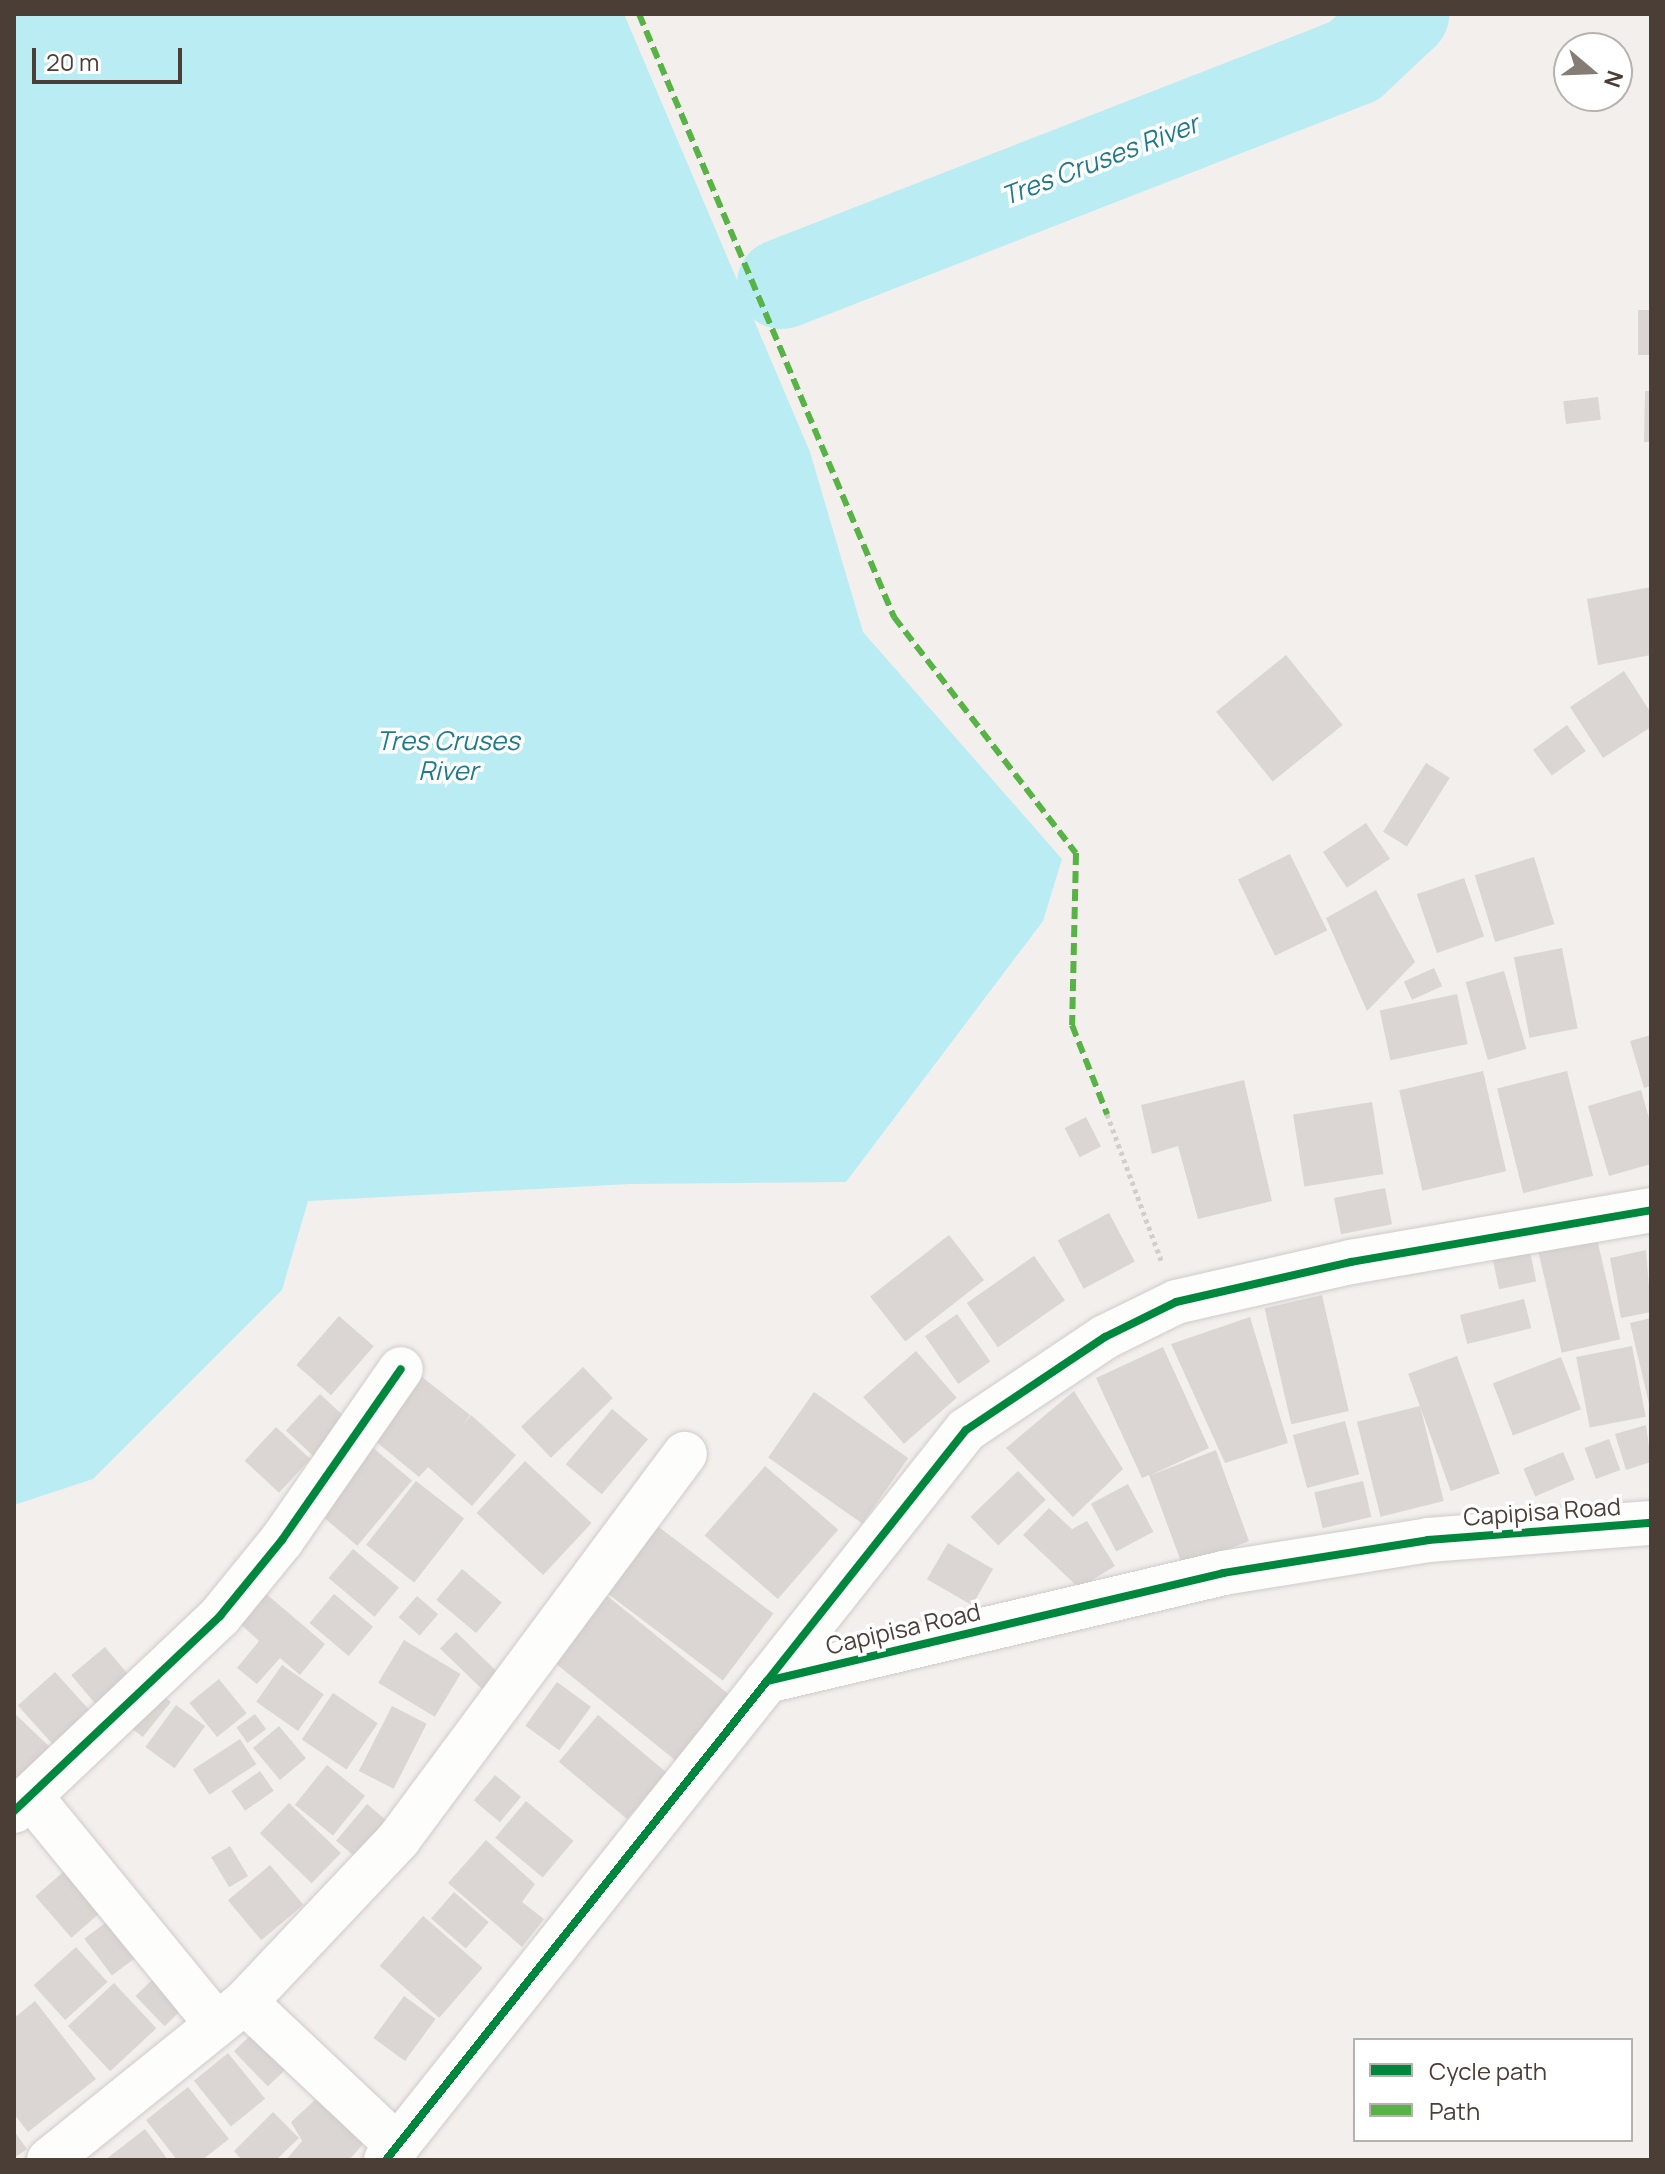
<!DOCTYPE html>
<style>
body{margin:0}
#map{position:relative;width:1665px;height:2174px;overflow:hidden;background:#f3efec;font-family:Manrope,sans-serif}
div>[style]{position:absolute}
.water>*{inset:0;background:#baecf4}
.river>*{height:90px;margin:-45px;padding:0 45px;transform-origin:45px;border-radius:45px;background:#baecf4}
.building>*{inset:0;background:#dbd6d3;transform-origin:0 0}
.path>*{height:5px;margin-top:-2.5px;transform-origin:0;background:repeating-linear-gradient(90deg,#d3cecb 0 4px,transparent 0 8px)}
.roads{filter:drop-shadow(0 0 2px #d0cbc8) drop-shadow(0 0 2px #d0cbc8)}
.minor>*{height:44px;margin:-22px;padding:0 22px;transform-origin:22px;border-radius:22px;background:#fdfdfc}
.quiet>*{height:6px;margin-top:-3px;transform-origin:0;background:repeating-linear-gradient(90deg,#57b346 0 12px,transparent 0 18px)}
.cycleway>*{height:8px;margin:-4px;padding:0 4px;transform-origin:4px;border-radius:4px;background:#00873e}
span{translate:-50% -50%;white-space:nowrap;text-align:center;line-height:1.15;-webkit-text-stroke:7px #fff;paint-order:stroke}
.street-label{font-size:24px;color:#4b3e37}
.water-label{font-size:26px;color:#1f7b8c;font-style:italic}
.frame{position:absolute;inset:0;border:16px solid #4b3e37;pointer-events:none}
.legend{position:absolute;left:1353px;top:2038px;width:280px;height:104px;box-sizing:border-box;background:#fff;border:2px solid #b7b2af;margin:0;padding:10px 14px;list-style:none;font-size:24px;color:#4b3e37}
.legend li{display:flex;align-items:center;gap:16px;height:40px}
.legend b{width:40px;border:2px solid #b7b2af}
.north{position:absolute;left:1553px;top:32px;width:80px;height:80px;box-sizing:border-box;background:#fff;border:2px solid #b7b2af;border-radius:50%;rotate:109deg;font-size:22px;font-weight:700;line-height:32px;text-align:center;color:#4b3e37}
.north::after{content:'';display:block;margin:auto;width:28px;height:36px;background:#867c76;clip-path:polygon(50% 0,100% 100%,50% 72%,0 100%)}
.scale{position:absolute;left:32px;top:48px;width:150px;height:36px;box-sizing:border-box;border:4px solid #4b3e37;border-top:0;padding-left:10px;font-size:24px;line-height:28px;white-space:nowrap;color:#4b3e37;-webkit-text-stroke:6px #fff;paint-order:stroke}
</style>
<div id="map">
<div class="water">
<div style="clip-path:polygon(14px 14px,624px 14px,810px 452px,863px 632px,1062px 859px,1043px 921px,846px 1182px,630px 1184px,308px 1201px,282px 1290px,93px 1479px,14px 1505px)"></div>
</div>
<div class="river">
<div style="left:782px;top:284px;width:614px;rotate:-21.3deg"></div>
<div style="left:1354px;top:61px;width:69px;rotate:-43.2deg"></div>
</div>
<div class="building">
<div style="left:1638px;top:310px;width:13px;height:45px"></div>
<div style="clip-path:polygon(1645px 391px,1651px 391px,1651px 442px,1644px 442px)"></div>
<div style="left:1598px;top:397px;width:23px;height:35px;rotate:83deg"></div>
<div style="clip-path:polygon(1651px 587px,1651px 655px,1598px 665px,1587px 599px)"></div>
<div style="left:1286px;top:655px;width:90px;height:90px;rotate:51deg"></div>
<div style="clip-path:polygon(1624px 671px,1651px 713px,1651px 727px,1603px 758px,1570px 707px)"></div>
<div style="left:1567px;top:725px;width:32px;height:42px;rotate:54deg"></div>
<div style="left:1426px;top:763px;width:28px;height:81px;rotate:32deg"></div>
<div style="left:1366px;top:823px;width:43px;height:52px;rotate:56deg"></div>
<div style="left:1290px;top:854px;width:85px;height:58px;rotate:64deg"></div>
<div style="left:1534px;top:857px;width:70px;height:62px;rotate:73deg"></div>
<div style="left:1464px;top:878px;width:62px;height:50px;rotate:71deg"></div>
<div style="clip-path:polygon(1376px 890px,1415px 962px,1367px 1011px,1326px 918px)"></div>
<div style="left:1562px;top:948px;width:82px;height:49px;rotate:79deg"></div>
<div style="left:1434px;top:968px;width:20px;height:33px;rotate:66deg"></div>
<div style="left:1504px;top:971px;width:81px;height:40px;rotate:74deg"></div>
<div style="left:1457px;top:994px;width:51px;height:79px;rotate:78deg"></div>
<div style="clip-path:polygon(1651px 1035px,1651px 1086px,1644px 1088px,1630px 1041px)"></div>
<div style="left:1483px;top:1071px;width:103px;height:86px;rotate:77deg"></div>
<div style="left:1567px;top:1071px;width:108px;height:72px;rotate:76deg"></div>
<div style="clip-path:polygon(1244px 1080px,1272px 1201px,1198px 1219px,1178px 1146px,1152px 1154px,1141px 1105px)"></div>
<div style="clip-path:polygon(1641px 1090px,1651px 1125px,1651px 1164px,1609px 1176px,1588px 1106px)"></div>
<div style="left:1372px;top:1102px;width:73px;height:80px;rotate:81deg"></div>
<div style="left:1086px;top:1117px;width:33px;height:24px;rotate:63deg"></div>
<div style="left:1385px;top:1188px;width:37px;height:52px;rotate:79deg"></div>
<div style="left:1109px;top:1213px;width:55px;height:58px;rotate:62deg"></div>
<div style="left:949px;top:1235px;width:57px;height:100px;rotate:52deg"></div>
<div style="left:1597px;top:1239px;width:103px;height:60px;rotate:77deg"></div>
<div style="clip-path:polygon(1646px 1250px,1651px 1312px,1621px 1318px,1610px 1258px)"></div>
<div style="left:1530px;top:1252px;width:30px;height:38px;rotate:78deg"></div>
<div style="left:1034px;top:1256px;width:54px;height:82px;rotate:55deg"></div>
<div style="left:1322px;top:1295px;width:119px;height:59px;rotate:77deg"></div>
<div style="left:1524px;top:1299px;width:30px;height:66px;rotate:76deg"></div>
<div style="left:957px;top:1314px;width:58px;height:39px;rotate:55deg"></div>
<div style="left:339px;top:1316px;width:46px;height:65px;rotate:41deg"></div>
<div style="clip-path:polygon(1250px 1317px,1288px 1443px,1225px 1463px,1171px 1344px)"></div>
<div style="clip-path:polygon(1651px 1318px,1651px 1408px,1650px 1408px,1630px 1323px)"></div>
<div style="left:1632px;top:1346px;width:72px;height:57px;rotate:79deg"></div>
<div style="clip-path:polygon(1163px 1347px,1209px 1448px,1151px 1475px,1216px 1450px,1249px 1541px,1183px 1567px,1149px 1475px,1142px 1478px,1096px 1378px)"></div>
<div style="left:916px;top:1351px;width:62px;height:70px;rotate:49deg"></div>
<div style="left:1457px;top:1356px;width:125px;height:52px;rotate:70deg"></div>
<div style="left:1561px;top:1357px;width:56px;height:73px;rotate:69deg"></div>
<div style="left:583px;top:1367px;width:43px;height:86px;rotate:46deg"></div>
<div style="clip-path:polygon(412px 1369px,470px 1415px,461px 1427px,471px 1415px,516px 1455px,472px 1506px,428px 1467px,419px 1477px,362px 1430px)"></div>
<div style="clip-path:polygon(1074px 1391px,1123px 1469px,1073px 1517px,1006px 1448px)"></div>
<div style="left:814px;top:1392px;width:115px;height:80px;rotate:35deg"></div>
<div style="left:320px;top:1394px;width:49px;height:50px;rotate:43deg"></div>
<div style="left:1420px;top:1406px;width:98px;height:65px;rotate:76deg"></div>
<div style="left:612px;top:1409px;width:47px;height:72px;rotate:40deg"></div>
<div style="left:1345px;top:1421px;width:55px;height:54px;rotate:75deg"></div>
<div style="clip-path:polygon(1646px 1425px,1651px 1462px,1626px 1470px,1615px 1434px)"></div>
<div style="left:276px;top:1427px;width:47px;height:46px;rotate:43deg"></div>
<div style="left:1609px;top:1439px;width:33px;height:26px;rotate:70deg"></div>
<div style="left:366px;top:1442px;width:60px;height:85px;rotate:40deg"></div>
<div style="left:1563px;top:1452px;width:30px;height:43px;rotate:67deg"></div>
<div style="left:525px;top:1461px;width:91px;height:71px;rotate:43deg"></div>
<div style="left:765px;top:1466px;width:97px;height:92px;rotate:41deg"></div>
<div style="left:1018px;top:1471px;width:40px;height:66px;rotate:46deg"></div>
<div style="left:416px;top:1481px;width:61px;height:81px;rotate:38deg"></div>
<div style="left:1363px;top:1481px;width:37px;height:50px;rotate:77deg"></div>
<div style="left:1128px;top:1484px;width:54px;height:42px;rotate:62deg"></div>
<div style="clip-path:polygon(1049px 1508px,1072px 1529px,1087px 1521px,1115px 1566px,1079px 1588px,1023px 1535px)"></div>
<div style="left:656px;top:1525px;width:147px;height:84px;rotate:37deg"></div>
<div style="left:948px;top:1543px;width:52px;height:42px;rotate:30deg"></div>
<div style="left:353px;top:1549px;width:60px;height:38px;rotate:40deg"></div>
<div style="left:462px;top:1569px;width:52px;height:40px;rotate:40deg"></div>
<div style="left:600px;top:1590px;width:166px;height:85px;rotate:39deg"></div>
<div style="clip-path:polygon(264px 1592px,325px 1644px,300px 1675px,280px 1658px,257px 1684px,237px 1668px,259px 1641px,238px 1622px)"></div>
<div style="left:334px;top:1594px;width:51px;height:38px;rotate:40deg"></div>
<div style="left:417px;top:1596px;width:28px;height:28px;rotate:41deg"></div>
<div style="left:456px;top:1632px;width:64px;height:23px;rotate:44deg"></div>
<div style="left:404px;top:1640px;width:66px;height:50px;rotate:31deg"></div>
<div style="left:105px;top:1647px;width:52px;height:44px;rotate:50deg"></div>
<div style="left:282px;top:1665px;width:51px;height:45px;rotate:35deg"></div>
<div style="left:55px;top:1672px;width:62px;height:50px;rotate:48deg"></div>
<div style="left:219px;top:1679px;width:44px;height:38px;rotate:51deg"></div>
<div style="left:557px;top:1682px;width:42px;height:54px;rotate:36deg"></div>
<div style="left:150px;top:1685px;width:27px;height:45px;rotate:39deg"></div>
<div style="left:333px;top:1693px;width:54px;height:56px;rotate:34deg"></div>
<div style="left:176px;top:1705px;width:36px;height:52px;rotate:36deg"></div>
<div style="left:392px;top:1706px;width:39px;height:73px;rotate:27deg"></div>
<div style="clip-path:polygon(14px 1713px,53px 1750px,22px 1785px,14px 1777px)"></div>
<div style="left:255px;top:1714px;width:19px;height:23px;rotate:54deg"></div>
<div style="left:598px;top:1715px;width:89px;height:61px;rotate:40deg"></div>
<div style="left:279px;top:1726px;width:42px;height:34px;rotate:50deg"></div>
<div style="left:240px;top:1739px;width:30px;height:56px;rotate:57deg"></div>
<div style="left:327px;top:1765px;width:49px;height:51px;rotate:39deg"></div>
<div style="left:260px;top:1771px;width:24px;height:35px;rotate:55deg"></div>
<div style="left:495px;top:1775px;width:34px;height:33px;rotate:40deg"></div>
<div style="left:526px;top:1801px;width:62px;height:48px;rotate:40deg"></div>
<div style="left:289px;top:1803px;width:72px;height:42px;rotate:44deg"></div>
<div style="left:367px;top:1804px;width:26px;height:48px;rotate:40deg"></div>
<div style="clip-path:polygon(486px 1840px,535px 1884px,522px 1902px,544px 1919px,522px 1947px,448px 1883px)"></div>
<div style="left:230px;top:1846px;width:35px;height:22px;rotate:59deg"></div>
<div style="left:270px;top:1865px;width:52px;height:55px;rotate:50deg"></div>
<div style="left:70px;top:1866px;width:55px;height:46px;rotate:49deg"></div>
<div style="left:454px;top:1892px;width:46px;height:35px;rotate:41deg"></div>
<div style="left:121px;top:1911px;width:46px;height:46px;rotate:53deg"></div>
<div style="left:423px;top:1916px;width:79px;height:66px;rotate:41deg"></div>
<div style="left:76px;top:1947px;width:47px;height:57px;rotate:48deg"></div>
<div style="left:152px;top:1980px;width:42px;height:23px;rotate:46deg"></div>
<div style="left:114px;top:1983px;width:62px;height:63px;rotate:47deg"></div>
<div style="left:404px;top:1996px;width:39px;height:52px;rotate:36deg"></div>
<div style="clip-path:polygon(35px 2001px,96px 2079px,28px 2132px,14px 2114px,14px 2018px)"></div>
<div style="left:259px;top:2027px;width:49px;height:35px;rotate:46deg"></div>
<div style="left:228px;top:2053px;width:59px;height:44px;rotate:51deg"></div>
<div style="clip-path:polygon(188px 2087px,229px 2139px,202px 2160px,177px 2160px,146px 2120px)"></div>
<div style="clip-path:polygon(316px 2099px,365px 2142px,349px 2160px,286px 2160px,302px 2141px,291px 2122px)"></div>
<div style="clip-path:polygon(273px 2112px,299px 2138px,276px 2160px,242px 2160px,234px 2151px)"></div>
<div style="clip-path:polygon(145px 2129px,168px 2160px,105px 2160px)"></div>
<div style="clip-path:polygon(14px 2131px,27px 2149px,14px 2158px)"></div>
</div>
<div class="path">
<div style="left:1107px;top:1114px;width:156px;rotate:69.7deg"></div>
</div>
<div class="roads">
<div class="minor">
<div style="left:767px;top:1681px;width:320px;rotate:-51.6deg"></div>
<div style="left:966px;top:1430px;width:167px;rotate:-33.8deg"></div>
<div style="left:1105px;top:1337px;width:79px;rotate:-26.2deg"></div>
<div style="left:1176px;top:1302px;width:180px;rotate:-12.9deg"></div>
<div style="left:1351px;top:1262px;width:304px;rotate:-9.8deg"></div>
<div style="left:31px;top:1797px;width:292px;rotate:50.7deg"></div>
<div style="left:14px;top:1811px;width:284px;rotate:-43.4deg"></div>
<div style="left:220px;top:1616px;width:98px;rotate:-50.8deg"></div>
<div style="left:282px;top:1540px;width:208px;rotate:-55.2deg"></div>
<div style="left:245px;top:2002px;width:210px;rotate:43.3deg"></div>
<div style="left:49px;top:2160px;width:252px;rotate:-38.9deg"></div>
<div style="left:245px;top:2002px;width:223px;rotate:-46.6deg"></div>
<div style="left:398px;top:1840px;width:481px;rotate:-53.4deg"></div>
<div style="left:386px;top:2160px;width:612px;rotate:-51.5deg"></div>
<div style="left:767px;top:1681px;width:469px;rotate:-13.3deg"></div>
<div style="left:1223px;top:1573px;width:208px;rotate:-9.1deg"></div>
<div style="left:1428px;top:1540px;width:224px;rotate:-4.4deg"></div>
</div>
</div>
<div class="quiet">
<div style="left:639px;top:14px;width:655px;rotate:67.08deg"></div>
<div style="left:894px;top:617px;width:298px;rotate:52.4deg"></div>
<div style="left:1076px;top:853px;width:172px;rotate:91.3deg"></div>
<div style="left:1072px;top:1025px;width:96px;rotate:68.5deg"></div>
</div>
<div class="cycleway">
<div style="left:767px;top:1681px;width:320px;rotate:-51.6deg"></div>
<div style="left:966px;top:1430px;width:167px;rotate:-33.8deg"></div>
<div style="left:1105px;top:1337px;width:79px;rotate:-26.2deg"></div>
<div style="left:1176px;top:1302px;width:180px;rotate:-12.9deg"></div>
<div style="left:1351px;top:1262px;width:304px;rotate:-9.8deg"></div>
<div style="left:14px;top:1811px;width:284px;rotate:-43.4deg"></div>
<div style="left:220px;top:1616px;width:98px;rotate:-50.8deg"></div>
<div style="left:282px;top:1540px;width:208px;rotate:-55.2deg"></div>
<div style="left:386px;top:2160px;width:612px;rotate:-51.5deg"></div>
<div style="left:767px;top:1681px;width:469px;rotate:-13.3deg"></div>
<div style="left:1223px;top:1573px;width:208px;rotate:-9.1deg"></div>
<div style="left:1428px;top:1540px;width:224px;rotate:-4.4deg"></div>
</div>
<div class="street-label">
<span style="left:1542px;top:1511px;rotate:-4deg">Capipisa Road</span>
<span style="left:903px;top:1628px;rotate:-13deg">Capipisa Road</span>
</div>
<div class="water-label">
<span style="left:1100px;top:160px;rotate:-21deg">Tres Cruses River</span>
<span style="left:448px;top:756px">Tres Cruses<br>River</span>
</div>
<div class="frame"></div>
<ul class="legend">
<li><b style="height:10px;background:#00873e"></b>Cycle path</li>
<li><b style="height:10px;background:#57b346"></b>Path</li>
</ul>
<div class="north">N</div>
<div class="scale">20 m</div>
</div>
